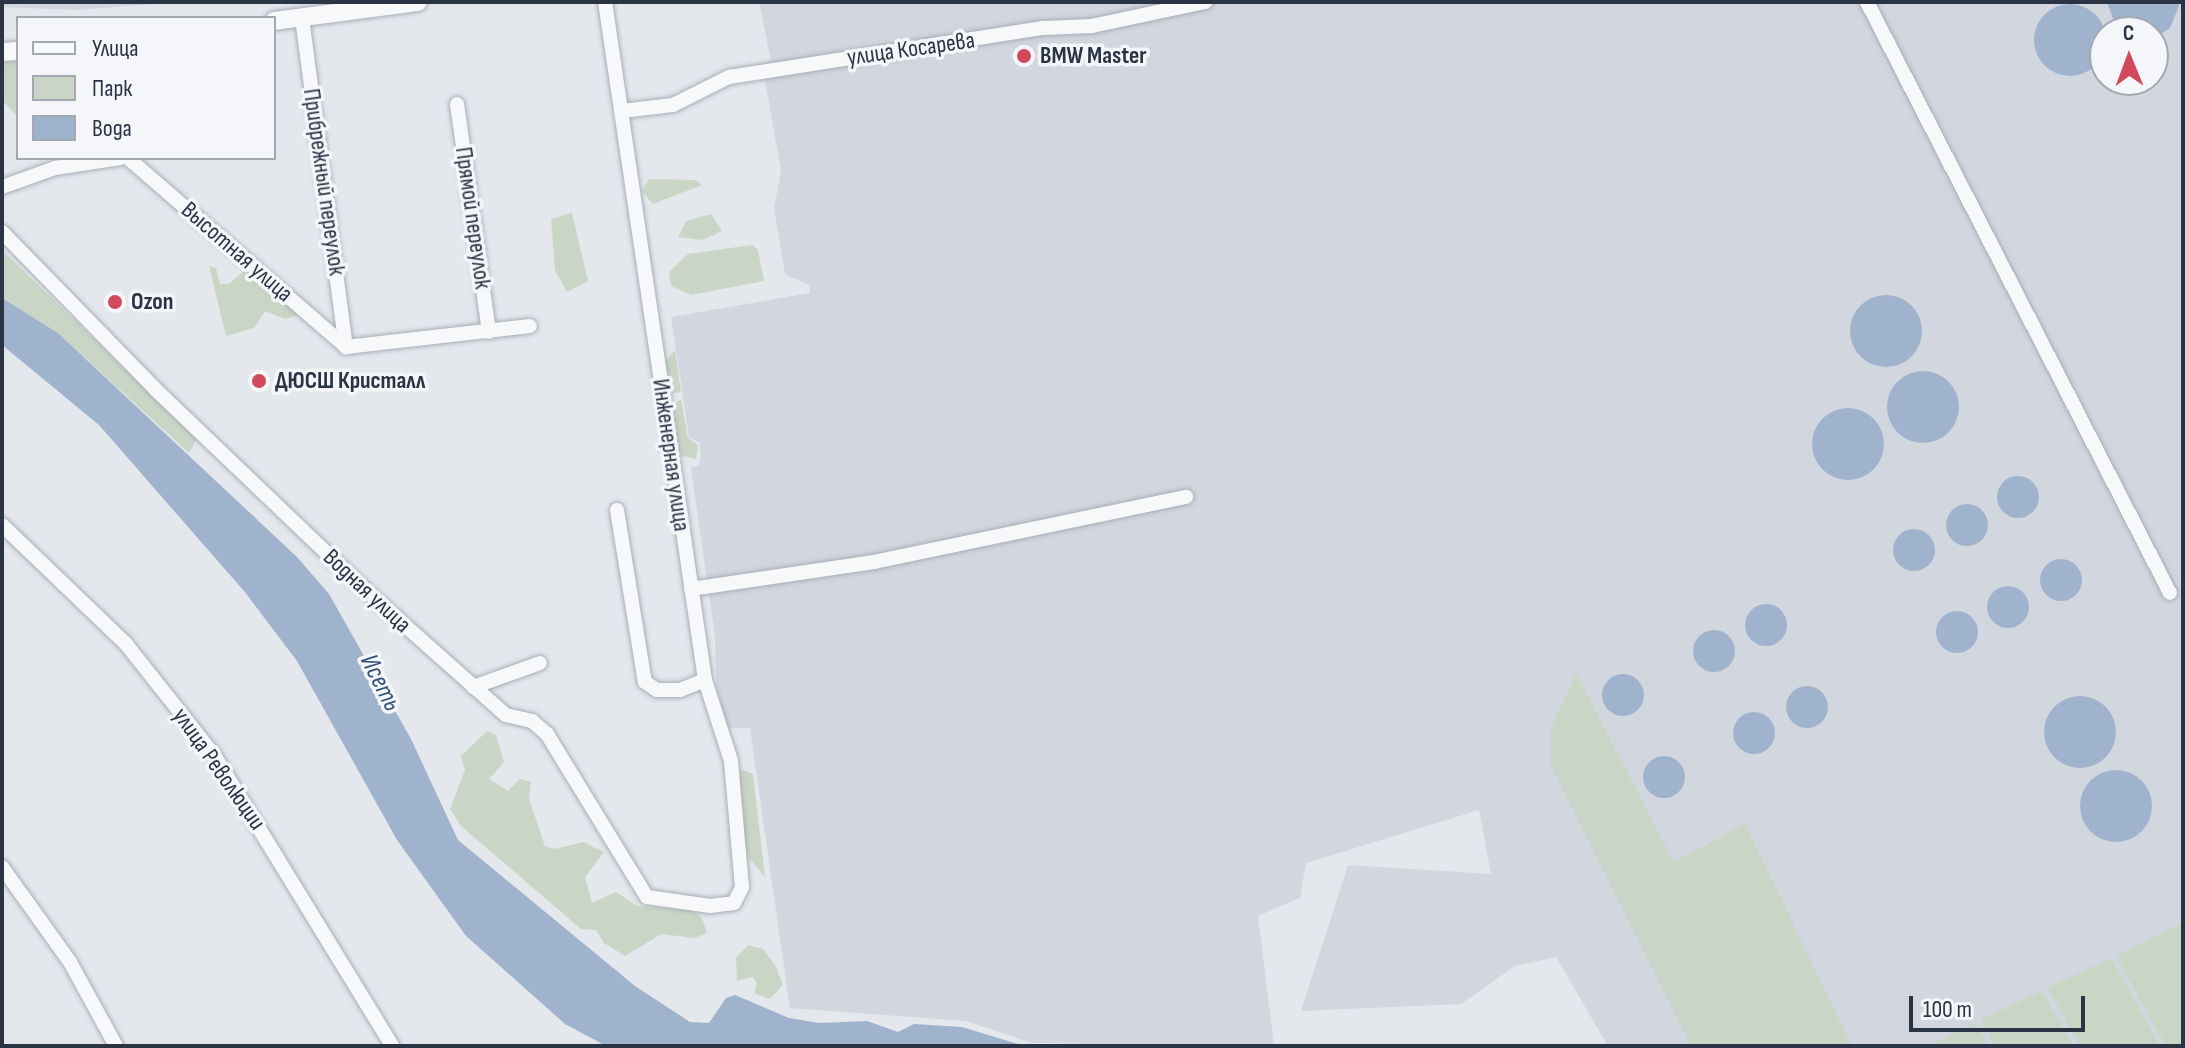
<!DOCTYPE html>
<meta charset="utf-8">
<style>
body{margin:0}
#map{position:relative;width:2185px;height:1048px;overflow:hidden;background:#e4e7ec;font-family:"Sofia Sans Condensed",sans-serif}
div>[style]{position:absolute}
.built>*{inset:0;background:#d2d6de}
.green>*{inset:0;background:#c9d6c5}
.water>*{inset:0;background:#9fb4cc}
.round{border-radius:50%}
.roads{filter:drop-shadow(0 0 2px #a9aeb7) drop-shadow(0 0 2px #a9aeb7)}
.minor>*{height:14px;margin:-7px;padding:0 7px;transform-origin:7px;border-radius:7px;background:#f7f8fa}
.tertiary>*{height:18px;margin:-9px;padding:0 9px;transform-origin:9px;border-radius:9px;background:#f7f8fa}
.dots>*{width:22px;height:22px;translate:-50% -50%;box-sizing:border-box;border:4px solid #f4f6f9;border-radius:50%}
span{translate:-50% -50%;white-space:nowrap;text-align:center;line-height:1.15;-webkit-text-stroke:7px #f4f6f9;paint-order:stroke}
.street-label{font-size:24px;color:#2b3445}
.poi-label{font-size:24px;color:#2b3445;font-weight:700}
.left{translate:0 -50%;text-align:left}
.water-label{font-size:26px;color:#34527a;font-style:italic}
.frame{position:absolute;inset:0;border:4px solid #2b3445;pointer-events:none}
.legend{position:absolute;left:16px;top:16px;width:260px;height:144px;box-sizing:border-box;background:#f4f6f9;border:2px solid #a4a8b1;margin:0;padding:10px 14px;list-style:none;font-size:24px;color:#2b3445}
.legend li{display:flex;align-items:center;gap:16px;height:40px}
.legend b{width:40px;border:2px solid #a4a8b1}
.north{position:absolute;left:2089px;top:16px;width:80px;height:80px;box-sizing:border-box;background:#f4f6f9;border:2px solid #a4a8b1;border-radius:50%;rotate:359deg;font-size:22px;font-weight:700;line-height:32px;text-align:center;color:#2b3445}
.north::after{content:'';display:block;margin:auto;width:28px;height:36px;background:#d1495b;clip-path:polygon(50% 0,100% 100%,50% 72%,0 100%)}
.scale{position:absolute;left:1909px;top:996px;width:176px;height:36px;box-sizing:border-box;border:4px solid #2b3445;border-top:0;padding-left:10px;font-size:24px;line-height:28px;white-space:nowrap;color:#2b3445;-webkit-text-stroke:6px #f4f6f9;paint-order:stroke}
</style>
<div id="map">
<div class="built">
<div style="clip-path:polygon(2px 2px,182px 2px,76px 10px,2px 7px)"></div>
<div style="clip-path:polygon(evenodd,759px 2px,2183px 2px,2183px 1046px,1608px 1046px,1556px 957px,1515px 966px,1461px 1004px,1301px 1011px,1348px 865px,1491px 874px,1479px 810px,1306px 863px,1300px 898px,1258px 916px,1274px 1046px,1032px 1043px,966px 1021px,790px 1008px,750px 728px,727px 728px,716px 683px,715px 636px,691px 468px,699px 466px,701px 453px,699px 443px,689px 437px,671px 317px,810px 293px,809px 285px,785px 274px,774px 209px,781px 171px,762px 63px,771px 61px,759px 2px,2105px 32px,2153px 32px,2153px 80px,2105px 80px,2105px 32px)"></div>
</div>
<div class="green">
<div style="clip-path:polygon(18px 61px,18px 117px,2px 100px,2px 62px)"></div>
<div style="clip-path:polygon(649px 179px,695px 180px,702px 185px,653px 204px,642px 191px)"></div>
<div style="clip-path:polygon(572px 213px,588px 281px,567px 292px,555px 270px,551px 219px)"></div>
<div style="clip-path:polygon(711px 214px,722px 231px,703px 240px,678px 237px,686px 221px)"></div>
<div style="clip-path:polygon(752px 245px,758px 250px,764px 281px,691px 295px,671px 286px,669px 272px,688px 254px)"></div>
<div style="clip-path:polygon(2px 250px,197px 439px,189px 453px,58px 333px,2px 298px)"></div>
<div style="clip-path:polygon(209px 266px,216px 268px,220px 284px,229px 284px,245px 270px,301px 314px,285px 319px,265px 311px,254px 328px,226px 336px)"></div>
<div style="clip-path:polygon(675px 350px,681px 392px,672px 394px,665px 362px)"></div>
<div style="clip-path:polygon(681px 399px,688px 438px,698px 445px,696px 459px,679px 455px,671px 405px)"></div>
<div style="clip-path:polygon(1576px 674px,1674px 862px,1745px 824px,1852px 1046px,1691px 1046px,1551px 766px,1551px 728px)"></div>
<div style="clip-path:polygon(487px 731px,496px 735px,504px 762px,489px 779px,508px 791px,520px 779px,531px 782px,529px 799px,545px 846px,555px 849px,583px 842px,604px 852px,585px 877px,592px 903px,616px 892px,637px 906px,693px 910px,702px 918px,707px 933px,695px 938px,661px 934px,625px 956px,604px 943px,596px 930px,581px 929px,461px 826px,450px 809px,465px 770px,461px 756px)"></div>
<div style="clip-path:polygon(741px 769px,753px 774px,765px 877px,746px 854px,738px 782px)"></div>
<div style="clip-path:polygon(2181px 924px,2183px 1046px,2166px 1046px,2116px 956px)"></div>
<div style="clip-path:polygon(748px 945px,763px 949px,775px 965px,783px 985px,770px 999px,754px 993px,757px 984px,753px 977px,737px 981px,736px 958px)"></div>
<div style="clip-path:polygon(2111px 958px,2160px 1046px,2080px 1046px,2048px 988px)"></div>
<div style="clip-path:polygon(2042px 991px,2073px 1046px,1995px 1046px,1981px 1020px)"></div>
<div style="clip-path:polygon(1976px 1023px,1988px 1046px,1926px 1046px)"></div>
</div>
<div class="water">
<div style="clip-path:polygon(2107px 2px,2178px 2px,2179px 6px,2170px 28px,2153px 39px,2153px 32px,2117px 30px)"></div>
<div class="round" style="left:2034px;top:4px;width:72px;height:72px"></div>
<div class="round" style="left:1850px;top:295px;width:72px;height:72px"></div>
<div style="clip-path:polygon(2px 298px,58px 333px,297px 557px,329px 594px,411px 739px,458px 840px,635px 986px,690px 1022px,709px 1023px,726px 998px,735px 995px,789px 1018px,819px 1023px,867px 1021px,898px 1032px,914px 1024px,962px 1027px,1025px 1046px,606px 1046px,565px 1024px,466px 936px,397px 840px,297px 661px,244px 591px,99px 425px,2px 345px)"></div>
<div class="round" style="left:1887px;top:371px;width:72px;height:72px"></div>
<div class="round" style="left:1812px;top:408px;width:72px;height:72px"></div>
<div class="round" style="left:1997px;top:476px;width:42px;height:42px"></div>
<div class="round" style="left:1946px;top:504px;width:42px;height:42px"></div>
<div class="round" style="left:1893px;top:529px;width:42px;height:42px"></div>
<div class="round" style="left:2040px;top:559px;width:42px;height:42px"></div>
<div class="round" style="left:1987px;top:586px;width:42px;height:42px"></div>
<div class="round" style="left:1745px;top:604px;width:42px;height:42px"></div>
<div class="round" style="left:1936px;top:611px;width:42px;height:42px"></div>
<div class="round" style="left:1693px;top:630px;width:42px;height:42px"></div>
<div class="round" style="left:1602px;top:674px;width:42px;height:42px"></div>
<div class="round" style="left:1786px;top:686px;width:42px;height:42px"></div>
<div class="round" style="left:2044px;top:696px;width:72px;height:72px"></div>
<div class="round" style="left:1733px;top:712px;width:42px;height:42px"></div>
<div class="round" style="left:1643px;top:756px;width:42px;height:42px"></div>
<div class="round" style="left:2080px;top:770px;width:72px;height:72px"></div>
</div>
<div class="roads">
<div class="minor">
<div style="left:1867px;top:2px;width:664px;rotate:62.86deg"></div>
<div style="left:302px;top:18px;width:332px;rotate:82.4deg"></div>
<div style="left:457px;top:104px;width:230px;rotate:82deg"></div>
<div style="left:622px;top:111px;width:51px;rotate:-6.7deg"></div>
<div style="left:673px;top:105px;width:63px;rotate:-26.6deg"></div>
<div style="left:729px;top:77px;width:318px;rotate:-8.9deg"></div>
<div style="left:1043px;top:28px;width:49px;rotate:-2.3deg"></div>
<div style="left:1092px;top:26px;width:116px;rotate:-12deg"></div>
<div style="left:128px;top:158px;width:289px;rotate:40.9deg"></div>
<div style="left:346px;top:347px;width:185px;rotate:-6.5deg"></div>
<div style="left:2px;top:187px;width:56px;rotate:-19.7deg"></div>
<div style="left:55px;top:168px;width:66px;rotate:-8.7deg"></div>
<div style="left:2px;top:232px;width:221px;rotate:45.7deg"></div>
<div style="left:156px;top:390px;width:288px;rotate:43.7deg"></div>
<div style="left:364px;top:589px;width:190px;rotate:41.6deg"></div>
<div style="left:506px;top:715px;width:27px;rotate:13deg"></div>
<div style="left:532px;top:721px;width:20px;rotate:41deg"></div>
<div style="left:547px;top:734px;width:191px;rotate:58.5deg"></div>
<div style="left:647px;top:897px;width:64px;rotate:8.1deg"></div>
<div style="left:710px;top:906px;width:24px;rotate:-7deg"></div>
<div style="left:734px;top:903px;width:18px;rotate:-63deg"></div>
<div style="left:742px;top:887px;width:126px;rotate:-95deg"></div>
<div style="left:731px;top:761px;width:85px;rotate:-107.8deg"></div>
<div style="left:705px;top:680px;width:685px;rotate:-98.39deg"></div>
<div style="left:617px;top:510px;width:174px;rotate:80.8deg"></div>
<div style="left:645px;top:682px;width:14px;rotate:34deg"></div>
<div style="left:657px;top:690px;width:23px"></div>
<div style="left:680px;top:690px;width:27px;rotate:-22deg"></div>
<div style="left:2px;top:525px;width:172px;rotate:43.8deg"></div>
<div style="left:126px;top:644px;width:142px;rotate:51.6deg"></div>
<div style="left:214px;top:755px;width:341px;rotate:58.5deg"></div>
<div style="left:691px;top:589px;width:185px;rotate:-8.4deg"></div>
<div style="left:874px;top:562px;width:319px;rotate:-11.8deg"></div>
<div style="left:473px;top:687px;width:71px;rotate:-19.7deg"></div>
<div style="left:2px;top:867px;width:117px;rotate:54.4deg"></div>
<div style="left:70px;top:962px;width:96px;rotate:61.3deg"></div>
</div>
<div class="tertiary">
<div style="left:274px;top:21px;width:145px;rotate:-7.5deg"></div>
<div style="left:2px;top:52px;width:16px;rotate:-4deg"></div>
</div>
</div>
<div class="dots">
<div style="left:1024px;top:56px;background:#d1495b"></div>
<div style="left:115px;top:302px;background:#d1495b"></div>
<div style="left:259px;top:381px;background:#d1495b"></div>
</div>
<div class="street-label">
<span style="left:911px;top:49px;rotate:-8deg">улица Косарева</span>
<span style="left:324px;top:182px;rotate:82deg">Прибрежный переулок</span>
<span style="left:473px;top:218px;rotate:82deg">Прямой переулок</span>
<span style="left:237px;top:252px;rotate:41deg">Высотная улица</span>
<span style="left:671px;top:455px;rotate:82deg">Инженерная улица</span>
<span style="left:367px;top:591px;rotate:43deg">Водная улица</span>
<span style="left:219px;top:769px;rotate:55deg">улица Революции</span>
</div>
<div class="poi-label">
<span class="left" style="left:1040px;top:56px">BMW Master</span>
<span class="left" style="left:131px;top:302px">Ozon</span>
<span class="left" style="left:275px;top:381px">ДЮСШ Кристалл</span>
</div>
<div class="water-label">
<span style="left:380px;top:683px;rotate:63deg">Исеть</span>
</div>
<div class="frame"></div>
<ul class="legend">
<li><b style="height:10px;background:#f7f8fa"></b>Улица</li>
<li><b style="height:22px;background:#c9d6c5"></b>Парк</li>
<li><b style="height:22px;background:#9fb4cc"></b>Вода</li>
</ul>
<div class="north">С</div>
<div class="scale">100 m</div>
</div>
